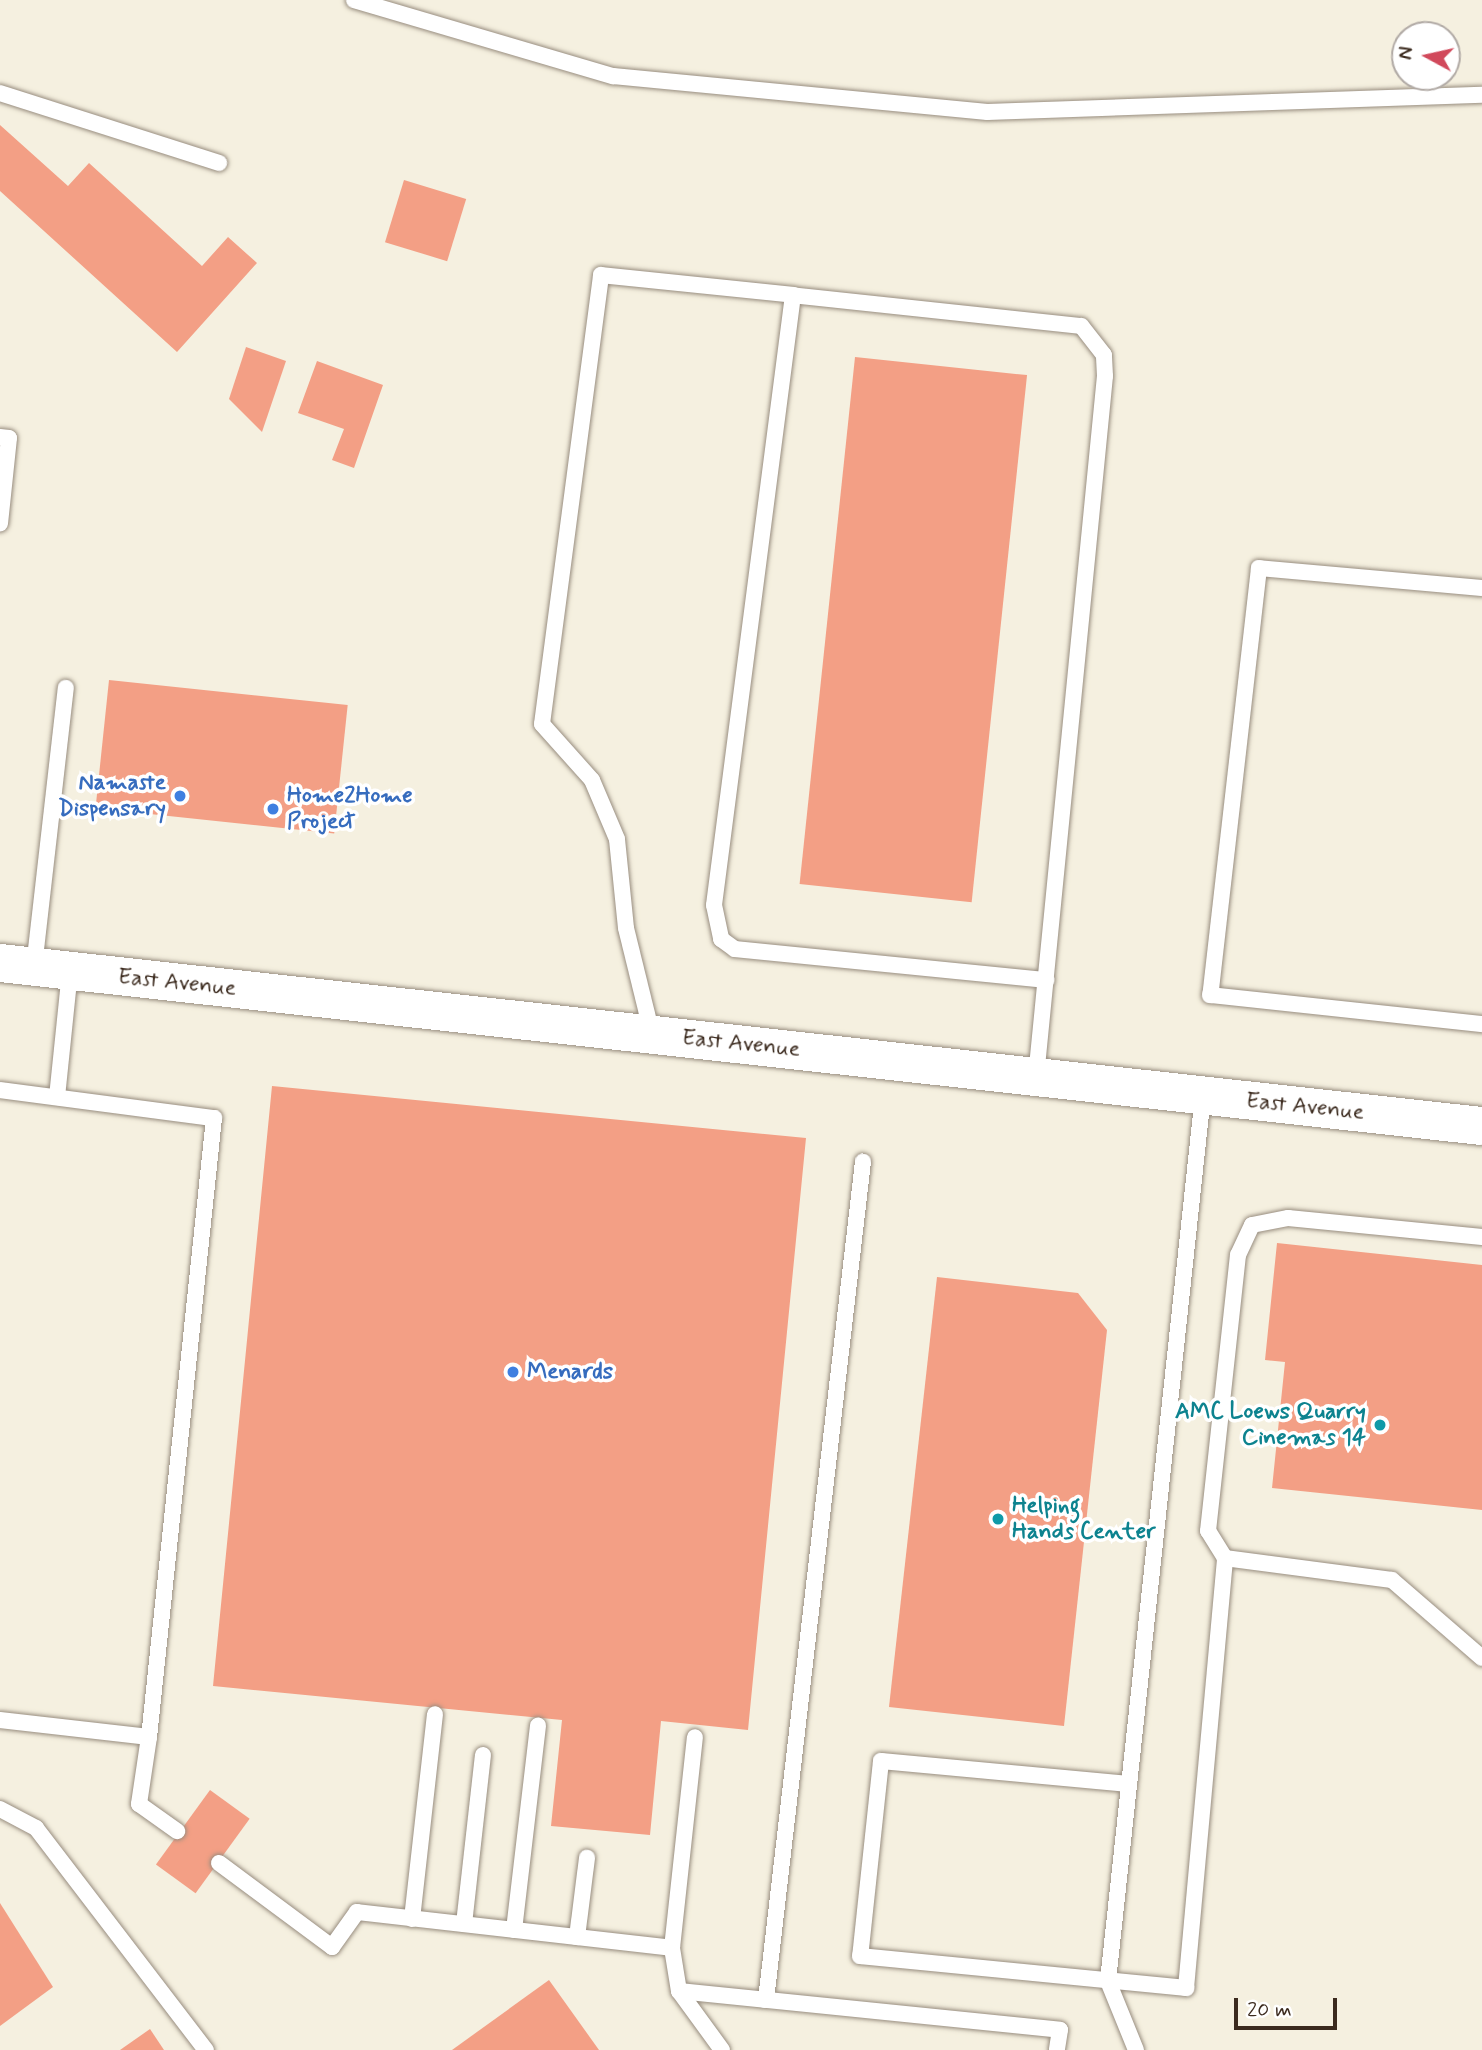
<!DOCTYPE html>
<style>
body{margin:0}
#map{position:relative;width:1482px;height:2050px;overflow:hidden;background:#f5f0e0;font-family:Mynerve,sans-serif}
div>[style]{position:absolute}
.building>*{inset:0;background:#f39f85;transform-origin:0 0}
.roads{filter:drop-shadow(0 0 2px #988d7f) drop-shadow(0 0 2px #988d7f)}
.service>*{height:16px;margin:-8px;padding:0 8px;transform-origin:8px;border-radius:8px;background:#fff}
.tertiary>*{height:38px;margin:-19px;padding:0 19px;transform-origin:19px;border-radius:19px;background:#fff}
.dots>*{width:19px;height:19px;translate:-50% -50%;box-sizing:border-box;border:4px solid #fff;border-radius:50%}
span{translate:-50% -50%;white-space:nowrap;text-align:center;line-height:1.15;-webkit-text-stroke:7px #fff;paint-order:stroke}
.shop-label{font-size:23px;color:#366cbe;font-weight:700}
.right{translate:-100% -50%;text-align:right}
.left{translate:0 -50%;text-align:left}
.street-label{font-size:23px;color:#3b2a1e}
.culture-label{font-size:23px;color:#0d838f;font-weight:700}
.north{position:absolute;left:1391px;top:21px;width:70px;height:70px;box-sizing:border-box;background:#fff;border:2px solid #b1aaa5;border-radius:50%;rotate:278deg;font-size:19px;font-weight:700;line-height:28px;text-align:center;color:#3b2a1e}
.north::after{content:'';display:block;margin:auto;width:24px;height:32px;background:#d1495b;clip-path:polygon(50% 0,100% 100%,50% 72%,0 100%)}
.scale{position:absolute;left:1234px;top:1998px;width:103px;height:32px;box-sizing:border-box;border:4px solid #3b2a1e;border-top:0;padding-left:9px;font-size:21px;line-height:24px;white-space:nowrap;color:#3b2a1e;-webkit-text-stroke:5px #fff;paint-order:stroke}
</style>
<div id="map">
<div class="building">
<div style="clip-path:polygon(0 125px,68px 186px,89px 163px,202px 266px,228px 237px,257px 263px,177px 352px,0 191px)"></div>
<div style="left:404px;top:180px;width:65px;height:65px;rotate:17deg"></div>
<div style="clip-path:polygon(246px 347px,286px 361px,262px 432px,229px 399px)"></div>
<div style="left:855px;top:357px;width:173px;height:530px;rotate:6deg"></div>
<div style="clip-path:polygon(317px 361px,383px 385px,354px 468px,332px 460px,344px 429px,298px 413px)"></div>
<div style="left:109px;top:680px;width:240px;height:129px;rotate:6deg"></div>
<div style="clip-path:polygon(272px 1086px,806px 1138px,748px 1730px,661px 1721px,650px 1835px,551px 1826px,562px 1720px,213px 1686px)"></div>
<div style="clip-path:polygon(1277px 1243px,1482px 1265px,1482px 1510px,1272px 1488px,1285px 1362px,1265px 1360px)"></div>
<div style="clip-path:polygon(937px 1277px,1078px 1293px,1107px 1330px,1064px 1726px,889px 1707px)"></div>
<div style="left:210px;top:1790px;width:49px;height:92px;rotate:36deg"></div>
<div style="clip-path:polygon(0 1903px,53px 1987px,0 2026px)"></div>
<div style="clip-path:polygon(549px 1980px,599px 2050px,452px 2050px)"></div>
<div style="clip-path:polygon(150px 2029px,164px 2050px,120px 2050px)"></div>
</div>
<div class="roads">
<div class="service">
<div style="left:354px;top:0;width:270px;rotate:16.4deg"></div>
<div style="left:613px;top:76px;width:376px;rotate:5.5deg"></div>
<div style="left:987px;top:112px;width:495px;rotate:-2deg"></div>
<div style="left:0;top:93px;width:230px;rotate:17.7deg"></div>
<div style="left:0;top:437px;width:9px;rotate:6deg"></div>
<div style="left:9px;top:438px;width:86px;rotate:96deg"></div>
<div style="left:1482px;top:588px;width:224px;rotate:-174.9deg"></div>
<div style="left:1259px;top:568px;width:430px;rotate:96.5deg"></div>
<div style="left:1210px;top:995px;width:274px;rotate:6.1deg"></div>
<div style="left:34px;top:967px;width:281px;rotate:-83.5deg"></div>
<div style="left:652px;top:1034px;width:109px;rotate:-103.8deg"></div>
<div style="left:626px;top:928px;width:89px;rotate:-95.8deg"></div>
<div style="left:617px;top:839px;width:64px;rotate:-113deg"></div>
<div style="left:592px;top:780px;width:75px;rotate:-131.8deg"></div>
<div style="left:542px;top:724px;width:453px;rotate:-82.5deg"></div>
<div style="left:601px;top:275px;width:193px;rotate:5.9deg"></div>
<div style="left:1036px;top:1077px;width:704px;rotate:-84.38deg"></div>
<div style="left:1105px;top:376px;width:21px;rotate:-93deg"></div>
<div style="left:1104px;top:355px;width:37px;rotate:-128deg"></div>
<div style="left:1081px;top:326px;width:290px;rotate:-173.9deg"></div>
<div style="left:793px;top:295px;width:615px;rotate:97.38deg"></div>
<div style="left:714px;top:905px;width:35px;rotate:78deg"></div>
<div style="left:721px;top:939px;width:17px;rotate:36deg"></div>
<div style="left:735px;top:949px;width:313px;rotate:5.7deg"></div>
<div style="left:0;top:1090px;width:216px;rotate:7.5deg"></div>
<div style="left:214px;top:1118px;width:622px;rotate:95.99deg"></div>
<div style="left:149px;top:1737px;width:150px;rotate:-173.5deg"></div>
<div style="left:57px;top:1097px;width:127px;rotate:-84.1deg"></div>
<div style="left:1225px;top:1558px;width:32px;rotate:-122deg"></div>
<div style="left:1208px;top:1531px;width:278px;rotate:-83.8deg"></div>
<div style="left:1238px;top:1255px;width:33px;rotate:-65deg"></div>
<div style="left:1252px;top:1225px;width:37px;rotate:-11deg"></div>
<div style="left:1288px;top:1218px;width:195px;rotate:5.6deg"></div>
<div style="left:149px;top:1737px;width:68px;rotate:98.5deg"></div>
<div style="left:139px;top:1804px;width:47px;rotate:35.4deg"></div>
<div style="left:1129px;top:1784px;width:249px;rotate:-174.7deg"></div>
<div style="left:881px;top:1761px;width:196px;rotate:96.1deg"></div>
<div style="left:860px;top:1956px;width:328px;rotate:5.6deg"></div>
<div style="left:1186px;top:1988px;width:432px;rotate:-84.8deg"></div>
<div style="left:1225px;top:1558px;width:168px;rotate:7.5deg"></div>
<div style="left:1392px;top:1580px;width:119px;rotate:40.9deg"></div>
<div style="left:0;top:1809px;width:41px;rotate:27.8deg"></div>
<div style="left:36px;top:1828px;width:280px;rotate:52.6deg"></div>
<div style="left:219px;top:1863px;width:141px;rotate:36.6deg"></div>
<div style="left:332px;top:1947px;width:43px;rotate:-54.5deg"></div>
<div style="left:357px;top:1912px;width:317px;rotate:6.5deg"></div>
<div style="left:672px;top:1948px;width:44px;rotate:80.8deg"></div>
<div style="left:679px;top:1991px;width:73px;rotate:53.9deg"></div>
<div style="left:412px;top:1919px;width:206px;rotate:-83.6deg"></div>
<div style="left:464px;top:1924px;width:170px;rotate:-83.6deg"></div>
<div style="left:514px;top:1930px;width:206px;rotate:-83.3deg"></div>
<div style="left:577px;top:1937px;width:80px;rotate:-82.8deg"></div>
<div style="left:672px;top:1948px;width:212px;rotate:-83.8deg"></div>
<div style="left:679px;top:1991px;width:383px;rotate:5.8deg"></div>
<div style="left:1060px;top:2030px;width:20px;rotate:99deg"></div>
<div style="left:766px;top:2000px;width:844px;rotate:-83.4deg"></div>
<div style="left:1136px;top:2050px;width:74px;rotate:-112.1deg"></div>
<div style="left:1108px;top:1981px;width:891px;rotate:-83.88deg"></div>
</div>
<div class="tertiary">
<div style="left:0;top:963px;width:1491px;rotate:6.28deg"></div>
</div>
</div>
<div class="dots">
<div style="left:180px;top:796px;background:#3f7fe0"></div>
<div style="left:273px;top:809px;background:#3f7fe0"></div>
<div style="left:513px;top:1372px;background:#3f7fe0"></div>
<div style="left:1380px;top:1425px;background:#0f9aa8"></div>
<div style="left:998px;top:1519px;background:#0f9aa8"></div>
</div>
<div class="shop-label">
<span class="right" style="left:166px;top:796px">Namaste<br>Dispensary</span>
<span class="left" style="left:287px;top:809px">Home2Home<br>Project</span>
<span class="left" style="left:527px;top:1372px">Menards</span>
</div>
<div class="street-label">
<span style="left:177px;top:983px;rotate:6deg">East Avenue</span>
<span style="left:741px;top:1044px;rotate:6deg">East Avenue</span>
<span style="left:1305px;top:1107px;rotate:6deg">East Avenue</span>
</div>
<div class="culture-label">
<span class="right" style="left:1366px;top:1425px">AMC Loews Quarry<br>Cinemas 14</span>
<span class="left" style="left:1012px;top:1519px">Helping<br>Hands Center</span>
</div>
<div class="north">N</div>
<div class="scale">20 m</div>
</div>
